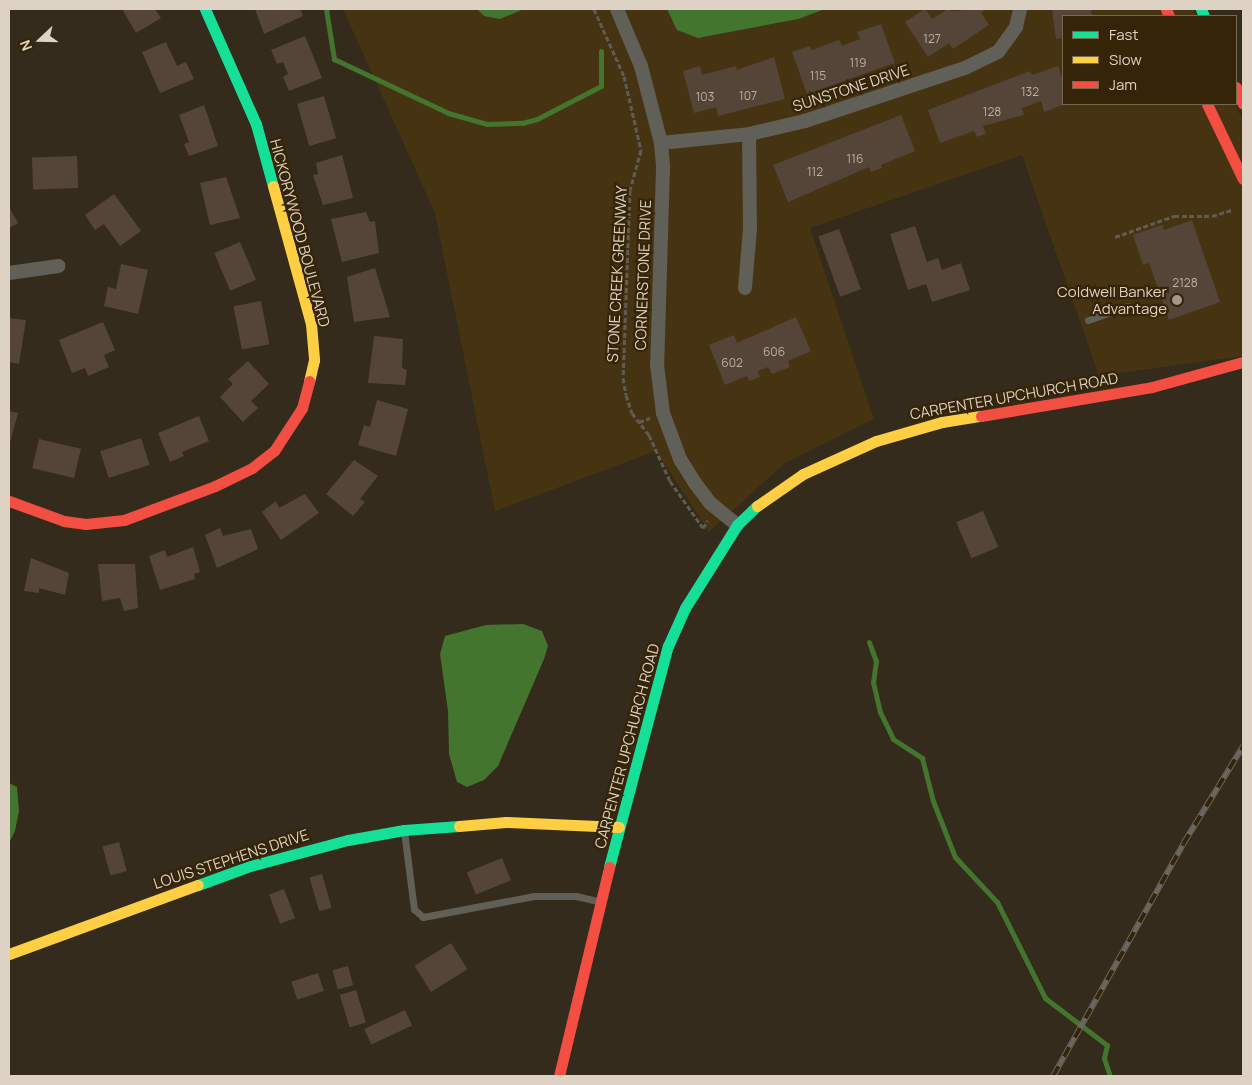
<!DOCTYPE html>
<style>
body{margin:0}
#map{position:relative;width:1252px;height:1085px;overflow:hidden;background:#342b1c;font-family:Manrope,sans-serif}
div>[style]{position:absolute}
.built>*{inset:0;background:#463312}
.water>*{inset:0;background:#43752e}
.stream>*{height:5px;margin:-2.5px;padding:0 2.5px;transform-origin:2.5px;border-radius:2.5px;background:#43752e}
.building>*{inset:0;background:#554538;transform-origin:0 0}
.path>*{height:3px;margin-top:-1.5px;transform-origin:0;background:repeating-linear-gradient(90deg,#5f5c55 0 5px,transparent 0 7.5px)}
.lane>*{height:7px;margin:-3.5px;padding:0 3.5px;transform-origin:3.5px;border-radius:3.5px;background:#605f58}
.street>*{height:14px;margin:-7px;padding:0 7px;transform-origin:7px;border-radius:7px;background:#605f58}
.fast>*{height:11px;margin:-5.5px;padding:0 5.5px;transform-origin:5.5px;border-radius:5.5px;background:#16e098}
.slow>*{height:11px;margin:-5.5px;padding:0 5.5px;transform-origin:5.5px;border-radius:5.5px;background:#ffcf43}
.jam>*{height:11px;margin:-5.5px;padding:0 5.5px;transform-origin:5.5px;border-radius:5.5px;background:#f24e42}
.rail>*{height:5.5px;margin-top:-2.75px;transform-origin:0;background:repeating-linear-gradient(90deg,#352407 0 11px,#6b675e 0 22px);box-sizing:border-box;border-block:1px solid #6b675e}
.dots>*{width:14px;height:14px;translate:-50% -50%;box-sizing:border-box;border:2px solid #352407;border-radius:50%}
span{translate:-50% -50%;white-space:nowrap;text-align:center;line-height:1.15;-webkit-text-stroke:4.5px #352407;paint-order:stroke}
.number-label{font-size:12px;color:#bbafa0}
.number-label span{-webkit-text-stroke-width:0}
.street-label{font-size:15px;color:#ddd2c3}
.poi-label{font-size:15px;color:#ddd2c3}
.right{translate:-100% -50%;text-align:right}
.frame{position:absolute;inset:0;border:10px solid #ddd2c3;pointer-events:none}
.legend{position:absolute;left:1062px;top:15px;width:175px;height:90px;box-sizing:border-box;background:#352407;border:1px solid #786a52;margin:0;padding:6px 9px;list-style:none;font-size:15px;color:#ddd2c3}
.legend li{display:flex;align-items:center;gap:10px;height:25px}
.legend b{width:25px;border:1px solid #786a52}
.north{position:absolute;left:15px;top:15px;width:50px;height:50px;-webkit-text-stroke:4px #352407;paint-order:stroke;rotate:249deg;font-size:14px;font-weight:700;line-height:20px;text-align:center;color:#ddd2c3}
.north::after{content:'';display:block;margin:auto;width:18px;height:22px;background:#ddd2c3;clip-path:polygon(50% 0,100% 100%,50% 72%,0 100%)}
</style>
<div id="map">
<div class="built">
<div style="clip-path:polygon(343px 9px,1193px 9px,1196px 16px,1063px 16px,1063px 104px,1235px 104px,1243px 121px,1243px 356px,1099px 376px,1022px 155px,810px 228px,874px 419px,785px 463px,709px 532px,656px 451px,495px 511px,435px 213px)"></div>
</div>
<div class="water">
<div style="clip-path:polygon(477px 9px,524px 9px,500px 19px,484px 16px)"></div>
<div style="clip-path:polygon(667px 9px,825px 9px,798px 19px,698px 38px,677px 30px)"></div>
<div style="clip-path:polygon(523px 624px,542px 631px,548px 646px,544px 659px,498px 766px,484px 780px,467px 787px,457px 782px,449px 754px,448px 711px,440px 654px,445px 636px,486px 625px)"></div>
<div style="clip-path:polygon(9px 783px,17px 787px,19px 811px,15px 831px,9px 843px)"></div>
</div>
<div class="stream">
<div style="left:326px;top:9px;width:51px;rotate:80.9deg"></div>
<div style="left:334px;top:59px;width:126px;rotate:25.3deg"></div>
<div style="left:448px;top:113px;width:41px;rotate:15.8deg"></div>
<div style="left:487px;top:124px;width:35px;rotate:-2deg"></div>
<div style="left:522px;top:123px;width:16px;rotate:-15deg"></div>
<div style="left:537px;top:119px;width:72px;rotate:-27.3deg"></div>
<div style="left:601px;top:86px;width:35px;rotate:-90deg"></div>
<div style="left:869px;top:642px;width:20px;rotate:70deg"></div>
<div style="left:876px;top:661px;width:21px;rotate:98deg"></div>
<div style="left:873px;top:682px;width:31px;rotate:77deg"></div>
<div style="left:880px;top:712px;width:30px;rotate:64deg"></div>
<div style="left:893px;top:739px;width:35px;rotate:33deg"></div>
<div style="left:922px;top:758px;width:44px;rotate:75.7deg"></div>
<div style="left:933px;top:801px;width:60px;rotate:68.6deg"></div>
<div style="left:955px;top:857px;width:62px;rotate:47deg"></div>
<div style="left:997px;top:902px;width:107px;rotate:63.4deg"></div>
<div style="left:1045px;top:998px;width:78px;rotate:37.2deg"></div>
<div style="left:1107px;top:1045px;width:13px;rotate:103deg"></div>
<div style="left:1104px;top:1058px;width:19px;rotate:72deg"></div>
</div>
<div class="building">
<div style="clip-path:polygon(122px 9px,155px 9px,161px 18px,136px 33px)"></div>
<div style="clip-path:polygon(255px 9px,300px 9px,303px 16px,264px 34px)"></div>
<div style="clip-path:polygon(925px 9px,932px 19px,948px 9px,952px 11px,986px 9px,981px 13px,989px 25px,953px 49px,949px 43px,928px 57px,905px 22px)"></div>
<div style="clip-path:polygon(1052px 9px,1091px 9px,1092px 16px,1063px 16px,1063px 38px,1056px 39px)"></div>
<div style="clip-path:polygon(881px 24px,895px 63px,807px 94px,792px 52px,810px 46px,812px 50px,839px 40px,842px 46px,860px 39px,857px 32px)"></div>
<div style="clip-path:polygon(305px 36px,322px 78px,289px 91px,283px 77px,288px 74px,283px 62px,277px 64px,271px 50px)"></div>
<div style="clip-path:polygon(166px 42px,177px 66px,186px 62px,194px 79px,160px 93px,142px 52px)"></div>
<div style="clip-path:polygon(774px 57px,785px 99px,718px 116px,716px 107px,694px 113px,683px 71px,700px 66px,702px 75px,736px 66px,737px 70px)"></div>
<div style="clip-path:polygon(1058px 66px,1063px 81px,1063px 105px,1044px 112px,1041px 101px,1022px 108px,1024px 115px,983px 126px,986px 134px,977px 137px,974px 131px,940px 143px,928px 110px,1030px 71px,1032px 75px)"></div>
<div style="left:324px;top:96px;width:44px;height:28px;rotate:74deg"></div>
<div style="clip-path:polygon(204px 105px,218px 146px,189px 156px,184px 144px,189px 142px,179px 115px)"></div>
<div style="clip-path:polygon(901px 115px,915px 151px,881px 165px,882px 168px,871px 172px,869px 167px,788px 202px,773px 165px)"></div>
<div style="clip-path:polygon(342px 155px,353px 198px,323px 205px,313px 175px,318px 174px,316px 163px)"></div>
<div style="left:77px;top:156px;width:32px;height:45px;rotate:88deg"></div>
<div style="clip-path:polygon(226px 177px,240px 218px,210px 225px,200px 183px)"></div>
<div style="clip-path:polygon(114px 194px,141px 231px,120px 246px,104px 224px,95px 230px,85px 215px)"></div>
<div style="clip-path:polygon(9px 207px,18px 223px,9px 228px)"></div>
<div style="clip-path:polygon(366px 212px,370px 222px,375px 221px,379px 253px,342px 262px,331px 219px)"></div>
<div style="clip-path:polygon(1192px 220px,1220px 302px,1169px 320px,1149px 263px,1143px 265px,1133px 235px,1162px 225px,1164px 230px)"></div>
<div style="clip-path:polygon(915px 226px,927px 262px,938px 258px,942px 270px,961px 263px,970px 290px,932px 302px,926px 284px,908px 290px,890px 234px)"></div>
<div style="left:839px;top:229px;width:64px;height:22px;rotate:70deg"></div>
<div style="left:240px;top:242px;width:41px;height:28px;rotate:67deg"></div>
<div style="clip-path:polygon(121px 264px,148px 270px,138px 314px,104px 306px,108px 287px,116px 289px)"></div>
<div style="clip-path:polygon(375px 268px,390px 317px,354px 322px,347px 277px)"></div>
<div style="left:261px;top:301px;width:44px;height:28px;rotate:79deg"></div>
<div style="clip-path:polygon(796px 317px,811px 351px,788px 361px,790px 367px,772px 374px,768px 367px,758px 371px,760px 377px,749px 381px,747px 376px,725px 385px,709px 345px,734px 335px,737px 343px)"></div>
<div style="clip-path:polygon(9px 318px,26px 320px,19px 364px,9px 362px)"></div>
<div style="clip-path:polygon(103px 322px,115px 350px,104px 355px,109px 367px,88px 376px,85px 368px,72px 373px,59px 340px)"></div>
<div style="clip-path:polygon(374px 336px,403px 339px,402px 368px,407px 370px,405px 385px,368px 383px)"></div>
<div style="clip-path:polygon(248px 361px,269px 384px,251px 401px,258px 408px,243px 422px,220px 397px,233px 384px,228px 379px)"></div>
<div style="clip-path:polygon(377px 400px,408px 409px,396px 456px,358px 445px,364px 425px,370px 427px)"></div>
<div style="clip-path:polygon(9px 411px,18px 413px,9px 446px)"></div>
<div style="clip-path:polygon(199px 416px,209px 441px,182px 452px,184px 456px,170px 462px,158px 433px)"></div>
<div style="left:141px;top:438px;width:28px;height:43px;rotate:72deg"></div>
<div style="left:39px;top:439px;width:43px;height:30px;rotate:13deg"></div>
<div style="clip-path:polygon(354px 460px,378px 476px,360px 499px,365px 502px,353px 516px,326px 494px)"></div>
<div style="clip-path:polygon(305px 494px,319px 513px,281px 540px,262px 512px,276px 501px,279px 508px)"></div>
<div style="left:983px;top:511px;width:39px;height:29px;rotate:67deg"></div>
<div style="clip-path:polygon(220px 528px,223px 536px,251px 529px,258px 549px,217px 568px,205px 535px)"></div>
<div style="clip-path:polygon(193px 547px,200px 572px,194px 574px,195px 579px,160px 590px,149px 556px,165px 550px,167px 557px)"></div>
<div style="clip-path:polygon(31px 558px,69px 573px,65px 595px,39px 588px,39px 593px,24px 591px)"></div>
<div style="clip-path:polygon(98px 564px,135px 564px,138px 608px,124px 611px,120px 598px,102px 601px)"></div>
<div style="left:119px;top:842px;width:30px;height:17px;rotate:75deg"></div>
<div style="left:502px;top:858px;width:24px;height:38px;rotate:68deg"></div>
<div style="left:322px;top:874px;width:35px;height:13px;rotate:74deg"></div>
<div style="left:284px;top:889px;width:31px;height:16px;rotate:69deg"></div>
<div style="left:451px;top:943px;width:31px;height:43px;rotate:58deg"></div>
<div style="left:348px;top:966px;width:20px;height:16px;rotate:75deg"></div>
<div style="left:318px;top:973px;width:19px;height:28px;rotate:72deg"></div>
<div style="left:356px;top:990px;width:34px;height:17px;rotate:73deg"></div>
<div style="left:405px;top:1010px;width:17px;height:45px;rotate:65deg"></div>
</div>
<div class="path">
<div style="left:594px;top:9px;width:73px;rotate:65.9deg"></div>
<div style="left:624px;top:76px;width:76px;rotate:77.1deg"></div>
<div style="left:641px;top:150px;width:41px;rotate:105.4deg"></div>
<div style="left:630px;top:190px;width:188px;rotate:92.1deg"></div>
<div style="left:623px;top:378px;width:17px;rotate:80deg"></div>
<div style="left:626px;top:395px;width:19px;rotate:72deg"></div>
<div style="left:632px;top:413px;width:28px;rotate:52deg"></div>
<div style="left:649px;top:435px;width:51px;rotate:65.5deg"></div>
<div style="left:670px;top:481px;width:57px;rotate:54.9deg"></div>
<div style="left:703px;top:528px;width:9px;rotate:-58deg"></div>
<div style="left:1115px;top:237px;width:63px;rotate:-19.6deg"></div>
<div style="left:1174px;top:216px;width:38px"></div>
<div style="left:1212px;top:216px;width:21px;rotate:-17deg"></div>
<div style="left:639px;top:422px;width:12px;rotate:-20deg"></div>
</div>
<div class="lane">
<div style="left:1088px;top:320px;width:42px;rotate:-19.3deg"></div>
<div style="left:404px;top:831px;width:79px;rotate:82.7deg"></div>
<div style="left:414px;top:909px;width:12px;rotate:42deg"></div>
<div style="left:423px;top:917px;width:113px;rotate:-10.7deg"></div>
<div style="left:534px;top:896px;width:42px"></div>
<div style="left:576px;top:896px;width:26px;rotate:13deg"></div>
</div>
<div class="street">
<div style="left:617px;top:9px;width:62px;rotate:67.2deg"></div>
<div style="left:641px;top:66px;width:80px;rotate:75.4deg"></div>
<div style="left:661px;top:143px;width:25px;rotate:85deg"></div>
<div style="left:663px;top:168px;width:197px;rotate:91.7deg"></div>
<div style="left:657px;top:365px;width:48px;rotate:82.9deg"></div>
<div style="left:663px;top:413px;width:49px;rotate:69.7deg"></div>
<div style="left:680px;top:459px;width:28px;rotate:58deg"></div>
<div style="left:695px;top:483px;width:25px;rotate:53deg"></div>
<div style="left:710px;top:503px;width:35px;rotate:39deg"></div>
<div style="left:661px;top:143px;width:88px;rotate:-5.8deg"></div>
<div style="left:749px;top:134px;width:57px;rotate:-13.1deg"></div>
<div style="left:805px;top:121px;width:171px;rotate:-18.4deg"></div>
<div style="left:967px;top:67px;width:34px;rotate:-26deg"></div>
<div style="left:998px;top:52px;width:31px;rotate:-54deg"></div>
<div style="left:1016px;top:27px;width:18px;rotate:-77deg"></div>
<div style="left:9px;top:273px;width:50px;rotate:-8deg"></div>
<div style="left:745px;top:288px;width:59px;rotate:-85.2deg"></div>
<div style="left:750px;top:229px;width:95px;rotate:-90.6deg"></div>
</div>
<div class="fast">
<div style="left:205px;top:9px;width:126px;rotate:66.1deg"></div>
<div style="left:256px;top:124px;width:64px;rotate:74.7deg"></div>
<div style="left:1201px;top:9px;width:8px;rotate:67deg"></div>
<div style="left:609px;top:867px;width:229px;rotate:-75.1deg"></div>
<div style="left:668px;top:646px;width:42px;rotate:-65.9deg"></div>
<div style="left:685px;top:608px;width:98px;rotate:-57.9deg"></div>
<div style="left:737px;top:525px;width:28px;rotate:-44deg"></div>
<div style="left:198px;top:885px;width:55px;rotate:-20.1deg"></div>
<div style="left:250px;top:866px;width:101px;rotate:-14.9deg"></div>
<div style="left:348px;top:840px;width:57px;rotate:-10.1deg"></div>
<div style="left:404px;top:830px;width:55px;rotate:-4.2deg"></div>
</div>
<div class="slow">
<div style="left:273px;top:186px;width:143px;rotate:74.6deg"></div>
<div style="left:311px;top:324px;width:36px;rotate:85deg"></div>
<div style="left:314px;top:360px;width:22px;rotate:103deg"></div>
<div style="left:757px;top:506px;width:56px;rotate:-34.8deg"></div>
<div style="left:803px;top:474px;width:80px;rotate:-24.3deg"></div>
<div style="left:876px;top:441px;width:69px;rotate:-16.1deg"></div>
<div style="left:942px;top:422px;width:39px;rotate:-9deg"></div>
<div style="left:459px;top:826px;width:47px;rotate:-4.9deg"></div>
<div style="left:506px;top:822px;width:113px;rotate:2.5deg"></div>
<div style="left:9px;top:954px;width:201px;rotate:-20.1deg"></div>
</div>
<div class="jam">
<div style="left:1166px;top:9px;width:8px;rotate:67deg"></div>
<div style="left:1236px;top:87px;width:18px;rotate:68deg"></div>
<div style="left:1207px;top:104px;width:83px;rotate:64.4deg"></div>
<div style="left:981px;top:416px;width:173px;rotate:-9.6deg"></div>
<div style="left:1152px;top:387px;width:94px;rotate:-15.4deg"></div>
<div style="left:9px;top:501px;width:59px;rotate:20deg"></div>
<div style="left:64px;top:521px;width:22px;rotate:8deg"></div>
<div style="left:86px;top:524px;width:38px;rotate:-6deg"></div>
<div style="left:124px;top:520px;width:97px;rotate:-20.5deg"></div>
<div style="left:215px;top:486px;width:41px;rotate:-25.9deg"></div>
<div style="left:252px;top:468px;width:28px;rotate:-38deg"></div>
<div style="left:274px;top:451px;width:51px;rotate:-56.9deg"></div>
<div style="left:302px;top:408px;width:28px;rotate:-75deg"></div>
<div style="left:559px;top:1076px;width:215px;rotate:-76.5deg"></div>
</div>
<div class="rail">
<div style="left:1053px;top:1076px;width:266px;rotate:-60.7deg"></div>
<div style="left:1183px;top:844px;width:115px;rotate:-58.5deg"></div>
</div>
<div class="dots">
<div style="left:1177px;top:300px;background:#a29889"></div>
</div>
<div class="number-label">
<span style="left:932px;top:39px">127</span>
<span style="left:858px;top:63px">119</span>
<span style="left:818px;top:76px">115</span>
<span style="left:1030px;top:92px">132</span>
<span style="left:748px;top:96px">107</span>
<span style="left:705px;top:97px">103</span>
<span style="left:992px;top:112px">128</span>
<span style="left:855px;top:159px">116</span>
<span style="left:815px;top:172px">112</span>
<span style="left:1185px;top:283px">2128</span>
<span style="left:774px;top:352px">606</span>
<span style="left:732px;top:363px">602</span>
</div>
<div class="street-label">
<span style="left:851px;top:88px;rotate:-18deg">SUNSTONE DRIVE</span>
<span style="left:300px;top:233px;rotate:75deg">HICKORYWOOD BOULEVARD</span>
<span style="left:617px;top:274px;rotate:-87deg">STONE CREEK GREENWAY</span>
<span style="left:643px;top:275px;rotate:-88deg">CORNERSTONE DRIVE</span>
<span style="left:1014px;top:396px;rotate:-10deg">CARPENTER UPCHURCH ROAD</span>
<span style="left:627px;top:746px;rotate:-75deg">CARPENTER UPCHURCH ROAD</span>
<span style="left:231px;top:859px;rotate:-18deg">LOUIS STEPHENS DRIVE</span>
</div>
<div class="poi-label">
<span class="right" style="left:1167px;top:300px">Coldwell Banker<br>Advantage</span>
</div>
<div class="frame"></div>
<ul class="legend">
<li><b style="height:6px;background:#16e098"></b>Fast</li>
<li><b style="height:6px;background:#ffcf43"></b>Slow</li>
<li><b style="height:6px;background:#f24e42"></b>Jam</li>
</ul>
<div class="north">N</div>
</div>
